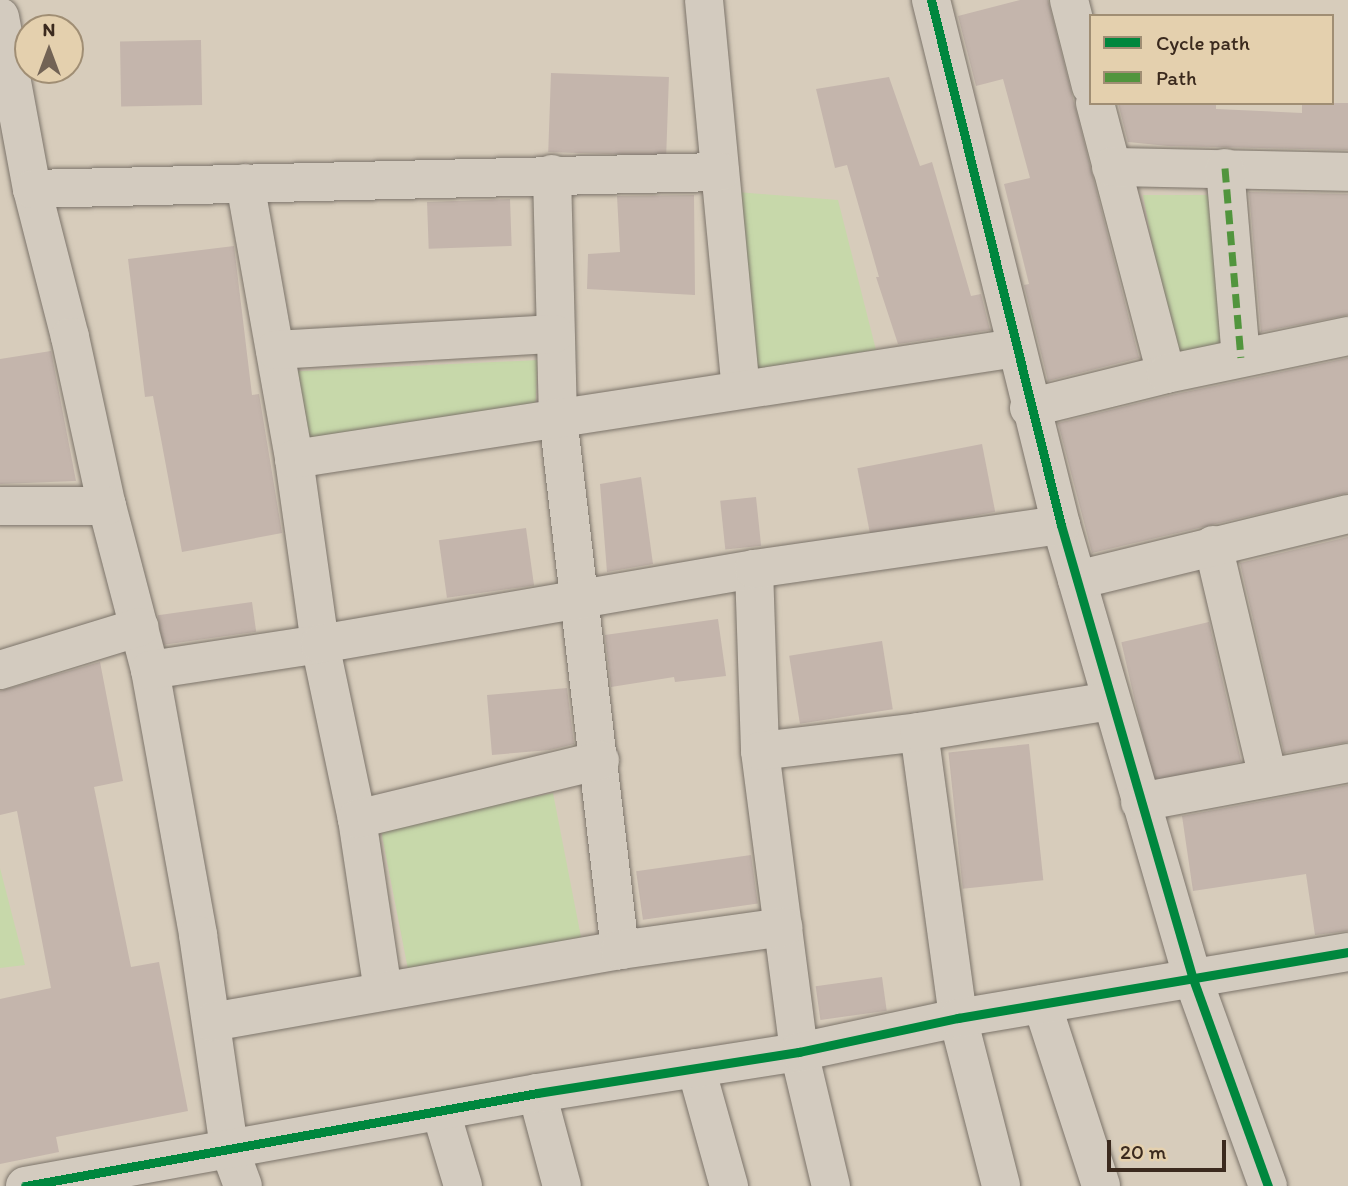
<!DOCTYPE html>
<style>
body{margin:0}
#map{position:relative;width:1348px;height:1186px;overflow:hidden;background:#d7ccbb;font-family:Itim,sans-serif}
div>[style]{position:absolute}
.green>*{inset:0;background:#c7d8aa;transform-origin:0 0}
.building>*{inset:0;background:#c4b5ac;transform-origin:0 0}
.roads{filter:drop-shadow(0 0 2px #7c746a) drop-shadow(0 0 2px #7c746a)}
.minor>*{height:38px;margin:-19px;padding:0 19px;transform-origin:19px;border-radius:19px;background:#d3cbbf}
.quiet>*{height:7px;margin-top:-3.5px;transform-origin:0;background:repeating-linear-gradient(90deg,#51953d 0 14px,transparent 0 21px)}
.cycleway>*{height:9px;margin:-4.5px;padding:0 4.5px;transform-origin:4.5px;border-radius:4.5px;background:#00873e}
span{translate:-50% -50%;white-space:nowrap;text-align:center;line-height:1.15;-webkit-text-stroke:5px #e4d0ae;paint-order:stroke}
.legend{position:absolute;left:1089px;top:14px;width:245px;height:91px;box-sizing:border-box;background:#e4d0ae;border:2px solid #a08e74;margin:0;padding:9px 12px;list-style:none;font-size:21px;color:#3b2a1e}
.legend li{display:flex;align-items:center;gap:14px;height:35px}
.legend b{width:35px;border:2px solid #a08e74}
.north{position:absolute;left:14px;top:14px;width:70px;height:70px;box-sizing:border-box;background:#e4d0ae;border:2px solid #a08e74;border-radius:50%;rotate:0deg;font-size:19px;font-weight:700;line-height:28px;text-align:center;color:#3b2a1e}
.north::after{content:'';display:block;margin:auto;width:24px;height:32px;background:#726355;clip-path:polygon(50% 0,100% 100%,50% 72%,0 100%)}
.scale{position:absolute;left:1107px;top:1140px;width:119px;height:32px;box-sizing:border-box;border:4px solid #3b2a1e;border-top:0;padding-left:9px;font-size:21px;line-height:24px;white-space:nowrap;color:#3b2a1e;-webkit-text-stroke:5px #e4d0ae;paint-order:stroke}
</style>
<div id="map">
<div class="green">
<div style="clip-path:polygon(737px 192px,838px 200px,876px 350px,728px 374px)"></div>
<div style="clip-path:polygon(1143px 195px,1222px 195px,1236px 353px,1174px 360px)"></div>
<div style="clip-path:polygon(538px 360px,535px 411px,301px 439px,280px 372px)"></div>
<div style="left:553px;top:793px;width:153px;height:176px;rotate:79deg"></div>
<div style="clip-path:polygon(0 868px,25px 965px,0 968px)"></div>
</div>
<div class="building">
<div style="clip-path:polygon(1020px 0,1048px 0,1139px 358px,1048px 381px,1024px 285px,1029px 284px,1004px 184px,1030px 178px,1003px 79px,976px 86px,958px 16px)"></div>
<div style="left:201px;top:40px;width:65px;height:81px;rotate:89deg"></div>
<div style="left:551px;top:73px;width:118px;height:79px;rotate:2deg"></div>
<div style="clip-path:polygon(889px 77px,920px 166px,932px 162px,971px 296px,981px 294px,990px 330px,898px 344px,876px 277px,879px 277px,847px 165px,835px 168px,816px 89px)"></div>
<div style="clip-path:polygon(1118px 103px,1216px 103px,1216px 109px,1302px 113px,1302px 103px,1348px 103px,1348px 150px,1168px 146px,1128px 142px)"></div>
<div style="clip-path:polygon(1249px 192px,1348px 194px,1348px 315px,1261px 332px)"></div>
<div style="clip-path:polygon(694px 195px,695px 295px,587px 289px,588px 254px,620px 252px,617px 196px)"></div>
<div style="left:510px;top:199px;width:47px;height:83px;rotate:88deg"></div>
<div style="clip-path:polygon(234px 246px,252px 395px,259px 394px,282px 533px,182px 552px,153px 396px,145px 397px,128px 259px)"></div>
<div style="clip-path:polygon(51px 351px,76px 481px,0 484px,0 359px)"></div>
<div style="clip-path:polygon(1348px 358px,1348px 493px,1092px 553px,1058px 423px,1171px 395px)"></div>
<div style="left:982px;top:444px;width:69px;height:127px;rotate:79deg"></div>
<div style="clip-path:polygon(641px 477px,653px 564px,607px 572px,600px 484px)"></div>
<div style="left:756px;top:497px;width:49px;height:36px;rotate:84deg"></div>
<div style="left:526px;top:528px;width:58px;height:88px;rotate:82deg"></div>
<div style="clip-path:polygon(1348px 537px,1348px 742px,1284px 753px,1240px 563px)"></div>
<div style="left:252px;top:602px;width:30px;height:95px;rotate:82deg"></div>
<div style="clip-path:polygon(718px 619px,726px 676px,675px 682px,674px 677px,611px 687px,605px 635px)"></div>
<div style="left:1209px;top:622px;width:143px;height:90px;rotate:77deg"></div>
<div style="left:882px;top:641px;width:69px;height:94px;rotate:81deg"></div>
<div style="clip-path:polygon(100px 662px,123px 781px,94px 787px,131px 967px,159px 962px,188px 1111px,56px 1137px,59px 1152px,0 1164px,0 999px,51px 988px,17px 811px,0 815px,0 691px)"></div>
<div style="clip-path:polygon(567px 688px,574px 744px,550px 750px,492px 755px,487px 695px)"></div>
<div style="left:1029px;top:744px;width:137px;height:81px;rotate:84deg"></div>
<div style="clip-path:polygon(1348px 785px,1348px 931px,1315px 935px,1306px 874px,1193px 891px,1182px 816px)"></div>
<div style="left:751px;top:855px;width:49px;height:116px;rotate:82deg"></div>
<div style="left:882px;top:977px;width:34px;height:67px;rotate:82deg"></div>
</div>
<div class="roads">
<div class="minor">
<div style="left:704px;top:0;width:390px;rotate:84.6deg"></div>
<div style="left:931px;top:0;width:541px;rotate:76.09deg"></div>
<div style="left:1061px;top:525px;width:473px;rotate:73.8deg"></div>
<div style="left:1193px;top:979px;width:220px;rotate:70.1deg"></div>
<div style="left:1069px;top:0;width:89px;rotate:75.7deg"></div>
<div style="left:0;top:17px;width:175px;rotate:79.5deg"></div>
<div style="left:32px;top:189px;width:153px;rotate:75.6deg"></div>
<div style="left:70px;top:337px;width:173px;rotate:77.7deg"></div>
<div style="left:107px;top:506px;width:170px;rotate:75.3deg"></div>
<div style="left:150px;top:670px;width:269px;rotate:79.7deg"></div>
<div style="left:198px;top:935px;width:215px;rotate:81.7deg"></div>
<div style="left:229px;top:1148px;width:40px;rotate:69.8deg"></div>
<div style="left:1095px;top:103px;width:280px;rotate:75.3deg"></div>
<div style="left:1111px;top:167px;width:237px;rotate:1.2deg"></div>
<div style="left:1225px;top:168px;width:190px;rotate:85.2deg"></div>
<div style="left:552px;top:174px;width:243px;rotate:88.6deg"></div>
<div style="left:558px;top:417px;width:537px;rotate:83.37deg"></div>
<div style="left:245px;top:183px;width:280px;rotate:79.9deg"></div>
<div style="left:294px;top:459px;width:187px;rotate:82deg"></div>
<div style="left:320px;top:644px;width:179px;rotate:78.1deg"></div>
<div style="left:357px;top:819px;width:173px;rotate:81.4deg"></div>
<div style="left:32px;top:189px;width:688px;rotate:-1.42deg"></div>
<div style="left:275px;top:350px;width:280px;rotate:-3.3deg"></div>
<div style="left:1029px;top:408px;width:141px;rotate:-13.9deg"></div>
<div style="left:1166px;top:374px;width:186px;rotate:-11.8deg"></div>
<div style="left:294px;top:459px;width:729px;rotate:-8.75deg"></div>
<div style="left:0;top:506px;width:107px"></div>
<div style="left:1213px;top:545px;width:239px;rotate:76.7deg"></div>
<div style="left:754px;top:569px;width:182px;rotate:88.1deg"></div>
<div style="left:760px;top:751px;width:304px;rotate:82.6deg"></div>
<div style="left:799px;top:1052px;width:138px;rotate:76.6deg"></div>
<div style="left:1077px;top:580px;width:279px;rotate:-13.7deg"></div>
<div style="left:0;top:670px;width:146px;rotate:-17.1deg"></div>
<div style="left:150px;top:670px;width:172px;rotate:-8.7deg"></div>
<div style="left:320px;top:644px;width:440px;rotate:-9.8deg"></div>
<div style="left:754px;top:569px;width:310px;rotate:-8.2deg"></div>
<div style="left:919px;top:732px;width:289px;rotate:82.2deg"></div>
<div style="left:958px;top:1018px;width:173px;rotate:75.6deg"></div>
<div style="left:760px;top:751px;width:160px;rotate:-6.8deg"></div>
<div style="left:919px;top:732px;width:194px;rotate:-9.2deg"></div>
<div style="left:1140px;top:802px;width:212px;rotate:-10.6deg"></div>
<div style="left:357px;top:819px;width:250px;rotate:-13.6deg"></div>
<div style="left:1042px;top:1004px;width:191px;rotate:72deg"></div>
<div style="left:212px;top:1022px;width:414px;rotate:-10deg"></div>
<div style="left:620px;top:950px;width:165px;rotate:-8deg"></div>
<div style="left:696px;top:1068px;width:123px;rotate:74.4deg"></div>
<div style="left:537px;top:1093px;width:96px;rotate:75deg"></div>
<div style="left:441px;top:1112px;width:77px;rotate:73.4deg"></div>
<div style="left:25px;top:1186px;width:520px;rotate:-10.29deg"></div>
<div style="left:537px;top:1093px;width:265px;rotate:-8.9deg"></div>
<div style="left:799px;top:1052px;width:163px;rotate:-12.1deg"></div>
<div style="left:958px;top:1018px;width:396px;rotate:-9.6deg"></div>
</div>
</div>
<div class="quiet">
<div style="left:1225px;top:168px;width:190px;rotate:85.2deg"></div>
</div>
<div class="cycleway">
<div style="left:931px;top:0;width:541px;rotate:76.09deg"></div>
<div style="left:1061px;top:525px;width:473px;rotate:73.8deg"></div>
<div style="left:1193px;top:979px;width:220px;rotate:70.1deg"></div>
<div style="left:25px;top:1186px;width:520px;rotate:-10.29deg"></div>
<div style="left:537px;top:1093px;width:265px;rotate:-8.9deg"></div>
<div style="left:799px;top:1052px;width:163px;rotate:-12.1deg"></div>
<div style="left:958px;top:1018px;width:396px;rotate:-9.6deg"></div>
</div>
<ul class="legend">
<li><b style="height:9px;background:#00873e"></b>Cycle path</li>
<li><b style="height:9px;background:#51953d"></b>Path</li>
</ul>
<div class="north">N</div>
<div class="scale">20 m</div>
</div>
